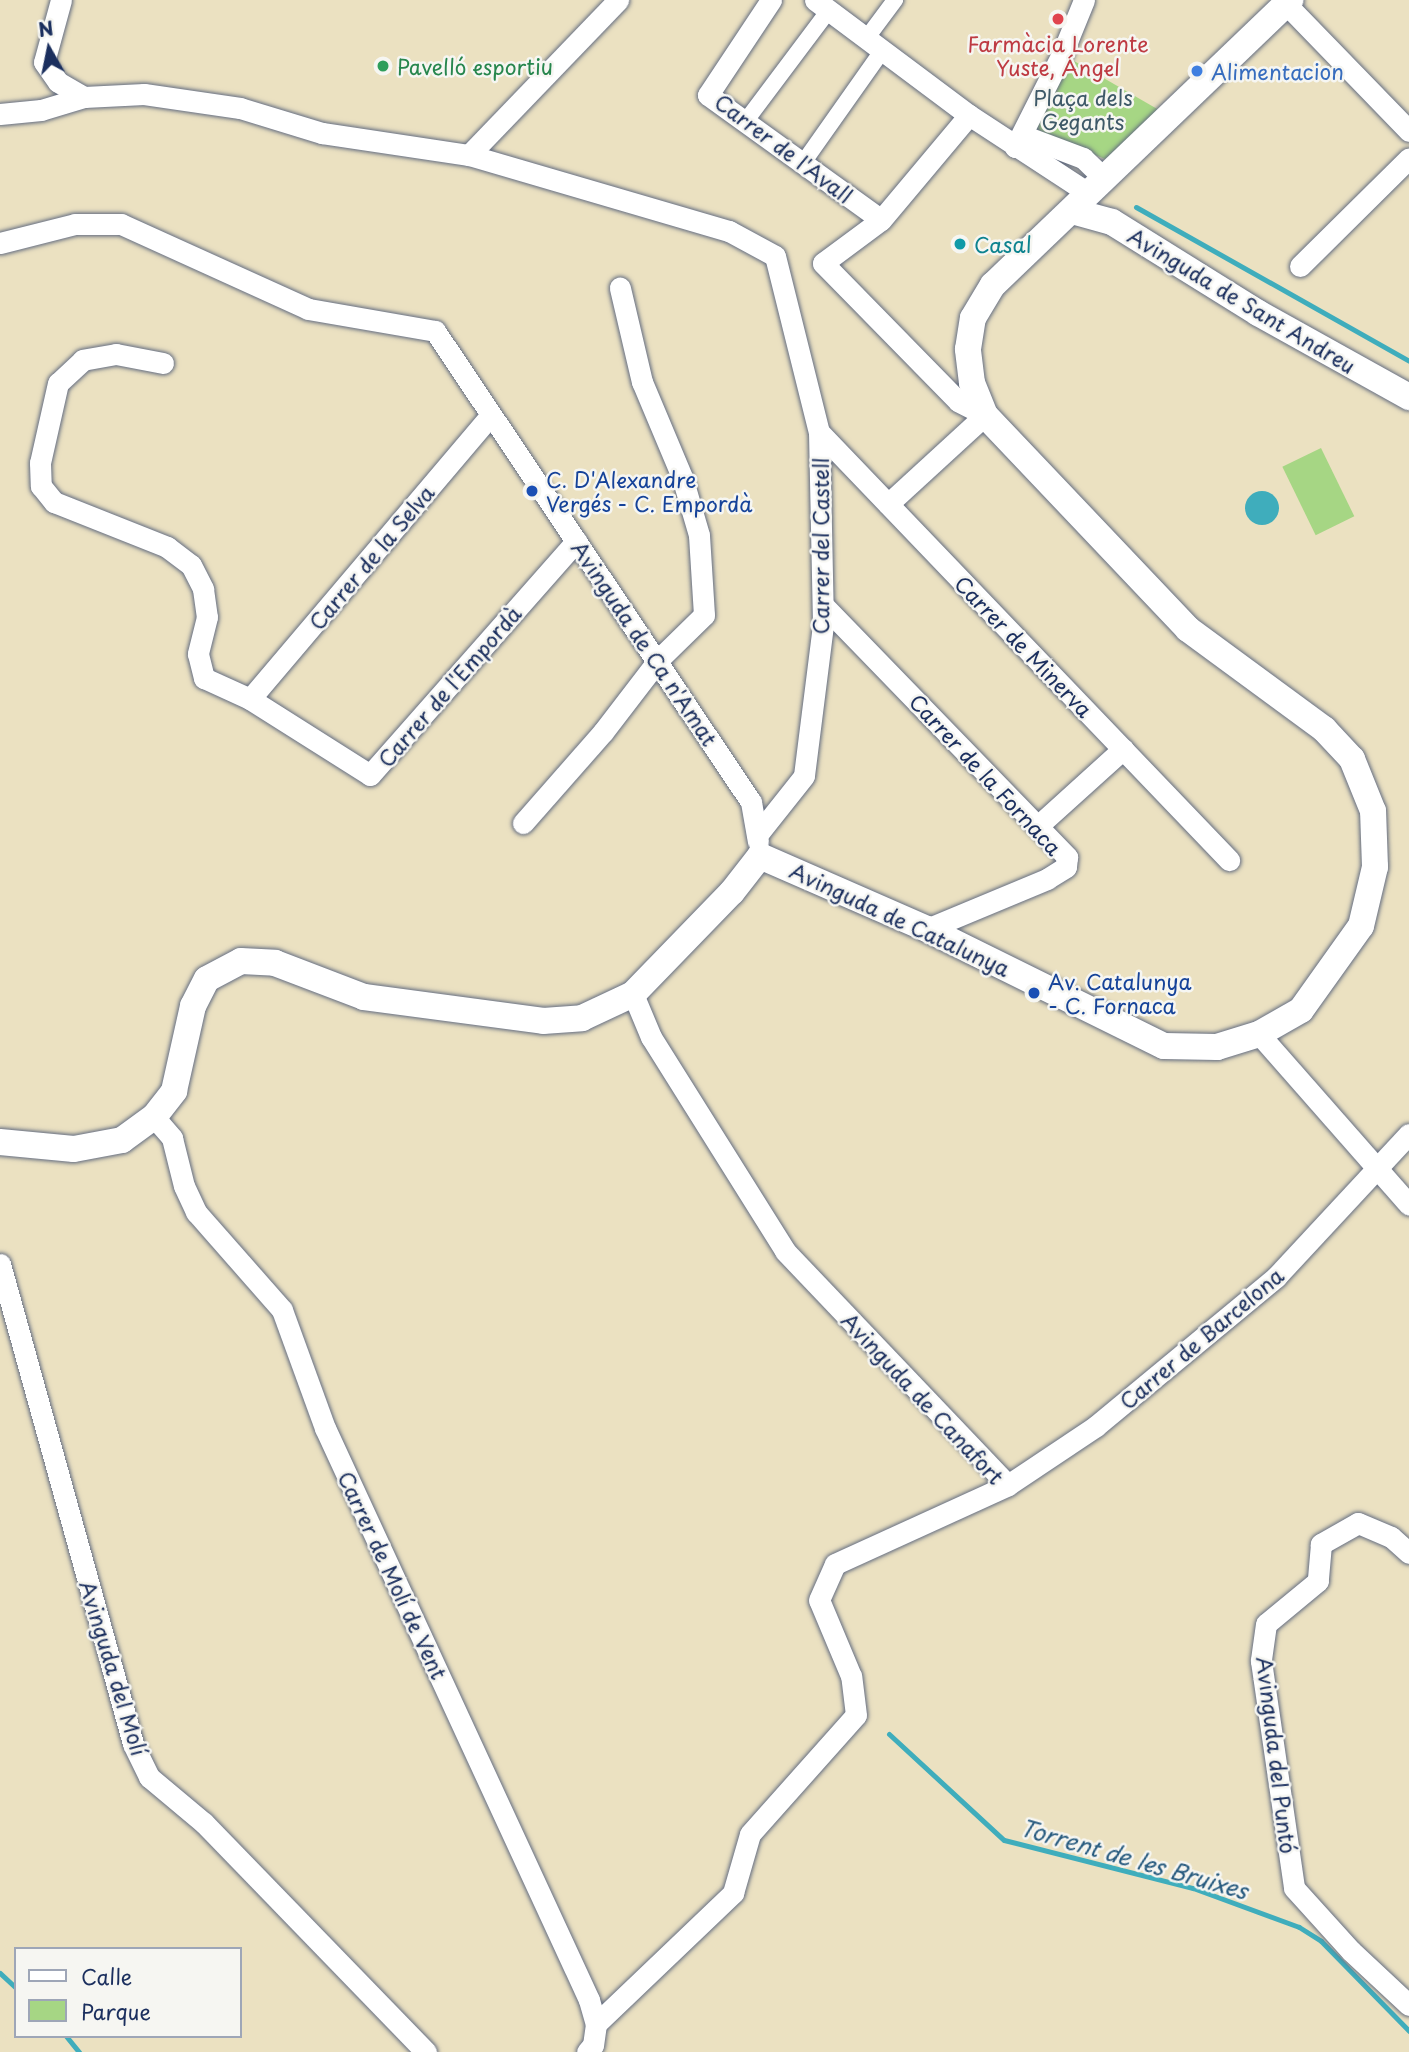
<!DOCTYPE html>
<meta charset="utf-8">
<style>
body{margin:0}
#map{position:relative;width:1409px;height:2052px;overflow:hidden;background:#ebe1c1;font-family:"Playpen Sans",sans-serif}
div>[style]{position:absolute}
.green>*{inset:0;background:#a6d684;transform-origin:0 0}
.water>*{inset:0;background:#3fadbc}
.round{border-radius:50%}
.stream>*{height:5px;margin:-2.5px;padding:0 2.5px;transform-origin:2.5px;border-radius:2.5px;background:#3fadbc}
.roads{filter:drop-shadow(0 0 2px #646d81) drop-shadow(0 0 2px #646d81)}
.pedestrian>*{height:16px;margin:-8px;padding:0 8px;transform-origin:8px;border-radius:8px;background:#fff}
.minor>*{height:21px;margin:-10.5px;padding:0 10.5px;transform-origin:10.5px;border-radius:10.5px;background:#fff}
.tertiary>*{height:26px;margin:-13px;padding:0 13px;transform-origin:13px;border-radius:13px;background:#fff}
.dots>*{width:19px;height:19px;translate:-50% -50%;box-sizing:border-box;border:4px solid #f6f6f2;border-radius:50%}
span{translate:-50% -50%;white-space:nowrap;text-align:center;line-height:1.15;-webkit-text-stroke:5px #f6f6f2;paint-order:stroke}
.health-label{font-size:21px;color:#be3a42}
.leisure-label{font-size:21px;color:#27864d}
.left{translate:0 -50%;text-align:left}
.shop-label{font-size:21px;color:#366cbe}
.park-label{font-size:21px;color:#3e5968}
.street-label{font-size:21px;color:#1b2f5e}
.culture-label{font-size:21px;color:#0d838f}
.transit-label{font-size:21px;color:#164399}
.water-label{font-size:23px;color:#285b7f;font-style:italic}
.legend{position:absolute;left:14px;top:1947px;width:228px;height:91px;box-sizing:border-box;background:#f6f6f2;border:2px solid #9ea6b7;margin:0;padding:9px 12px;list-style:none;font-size:21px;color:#1b2f5e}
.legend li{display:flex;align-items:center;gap:14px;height:35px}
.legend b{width:35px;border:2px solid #9ea6b7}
.north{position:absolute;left:14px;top:14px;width:70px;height:70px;-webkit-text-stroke:5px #f6f6f2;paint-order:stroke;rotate:351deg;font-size:19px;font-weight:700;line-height:28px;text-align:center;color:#1b2f5e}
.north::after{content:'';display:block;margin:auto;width:24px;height:32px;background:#1b2f5e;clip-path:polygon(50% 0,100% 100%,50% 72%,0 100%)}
</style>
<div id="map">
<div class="green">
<div style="clip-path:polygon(1062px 54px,1159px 110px,1125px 152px,1105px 159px,1029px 128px)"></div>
<div style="left:1321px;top:448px;width:76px;height:43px;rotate:64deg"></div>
</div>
<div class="water">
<div class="round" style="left:1245px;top:491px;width:34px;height:34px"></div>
</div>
<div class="stream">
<div style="left:1136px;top:207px;width:313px;rotate:29.4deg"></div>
<div style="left:889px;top:1734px;width:156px;rotate:42.7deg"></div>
<div style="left:1004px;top:1840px;width:195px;rotate:14.3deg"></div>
<div style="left:1193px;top:1888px;width:113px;rotate:20.2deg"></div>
<div style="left:1299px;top:1927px;width:26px;rotate:32deg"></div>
<div style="left:1321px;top:1941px;width:126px;rotate:45.6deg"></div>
<div style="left:0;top:1973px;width:22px;rotate:43deg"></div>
<div style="left:66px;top:2036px;width:21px;rotate:51deg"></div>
</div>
<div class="roads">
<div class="pedestrian">
<div style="left:866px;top:39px;width:49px;rotate:-53.4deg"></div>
<div style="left:745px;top:122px;width:140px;rotate:-53.1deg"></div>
<div style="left:803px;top:163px;width:137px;rotate:-54.8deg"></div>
</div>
<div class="minor">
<div style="left:61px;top:0;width:64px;rotate:105.3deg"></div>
<div style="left:44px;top:62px;width:24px;rotate:55deg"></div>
<div style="left:58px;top:82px;width:30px;rotate:30deg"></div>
<div style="left:771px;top:0;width:114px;rotate:123.6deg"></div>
<div style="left:708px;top:95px;width:213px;rotate:35.8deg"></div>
<div style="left:815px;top:0;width:192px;rotate:36.8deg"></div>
<div style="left:969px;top:115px;width:142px;rotate:33.2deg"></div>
<div style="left:1286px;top:4px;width:177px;rotate:45.9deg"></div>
<div style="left:0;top:114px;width:41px;rotate:-5.6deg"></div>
<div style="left:41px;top:110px;width:45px;rotate:-16.8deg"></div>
<div style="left:84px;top:97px;width:60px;rotate:-2.9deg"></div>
<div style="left:144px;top:94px;width:97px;rotate:8.3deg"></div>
<div style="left:240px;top:108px;width:86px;rotate:17deg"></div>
<div style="left:322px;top:133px;width:149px;rotate:8.5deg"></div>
<div style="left:469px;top:155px;width:271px;rotate:16.3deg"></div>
<div style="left:729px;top:231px;width:52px;rotate:28.5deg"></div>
<div style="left:775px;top:256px;width:181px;rotate:76deg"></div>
<div style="left:819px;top:432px;width:193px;rotate:88.8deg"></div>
<div style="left:823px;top:625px;width:152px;rotate:97.2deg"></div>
<div style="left:804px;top:776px;width:75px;rotate:128.5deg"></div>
<div style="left:1015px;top:147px;width:104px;rotate:-63.2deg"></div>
<div style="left:1062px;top:54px;width:58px;rotate:-67.8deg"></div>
<div style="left:1015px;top:147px;width:17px;rotate:-31deg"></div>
<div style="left:1030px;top:138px;width:57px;rotate:20.7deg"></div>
<div style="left:1083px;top:158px;width:30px;rotate:44deg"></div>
<div style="left:469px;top:155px;width:215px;rotate:-46.1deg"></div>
<div style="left:0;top:243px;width:77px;rotate:-14.2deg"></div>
<div style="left:75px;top:224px;width:46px"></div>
<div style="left:121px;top:224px;width:205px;rotate:24.4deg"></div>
<div style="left:308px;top:309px;width:129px;rotate:9.8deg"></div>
<div style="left:435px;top:331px;width:567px;rotate:56.14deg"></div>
<div style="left:751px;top:802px;width:40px;rotate:80deg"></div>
<div style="left:1300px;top:266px;width:153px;rotate:-44.7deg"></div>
<div style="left:163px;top:363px;width:48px;rotate:-169.2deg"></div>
<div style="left:116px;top:354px;width:34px;rotate:170deg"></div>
<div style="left:83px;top:360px;width:34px;rotate:137deg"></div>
<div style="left:58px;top:383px;width:82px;rotate:102.7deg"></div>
<div style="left:40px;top:463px;width:23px;rotate:88deg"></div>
<div style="left:41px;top:486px;width:21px;rotate:51deg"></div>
<div style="left:54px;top:502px;width:122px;rotate:21.7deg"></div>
<div style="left:167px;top:547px;width:30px;rotate:37deg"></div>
<div style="left:191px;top:565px;width:27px;rotate:63deg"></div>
<div style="left:203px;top:589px;width:28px;rotate:82deg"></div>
<div style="left:207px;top:617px;width:38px;rotate:104deg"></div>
<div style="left:198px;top:654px;width:25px;rotate:76deg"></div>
<div style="left:204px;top:678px;width:51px;rotate:24.5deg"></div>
<div style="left:250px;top:699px;width:142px;rotate:32.3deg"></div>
<div style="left:370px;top:775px;width:312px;rotate:-48.6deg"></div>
<div style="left:819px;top:432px;width:593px;rotate:46.23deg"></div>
<div style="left:888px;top:504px;width:132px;rotate:-42.5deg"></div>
<div style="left:985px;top:415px;width:30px;rotate:-153deg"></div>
<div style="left:958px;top:401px;width:193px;rotate:-134.4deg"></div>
<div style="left:823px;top:263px;width:72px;rotate:-36.6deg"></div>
<div style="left:881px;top:220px;width:137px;rotate:-50deg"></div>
<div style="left:823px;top:605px;width:351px;rotate:45.9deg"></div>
<div style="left:1067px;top:857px;width:10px;rotate:96deg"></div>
<div style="left:1066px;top:867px;width:22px;rotate:148deg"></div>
<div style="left:1047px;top:879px;width:130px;rotate:157.4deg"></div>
<div style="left:250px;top:699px;width:372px;rotate:-49.7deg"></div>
<div style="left:523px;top:823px;width:121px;rotate:-48.7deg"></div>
<div style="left:603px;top:732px;width:92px;rotate:-52.5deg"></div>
<div style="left:659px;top:659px;width:63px;rotate:-44.4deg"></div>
<div style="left:704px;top:615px;width:80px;rotate:-93.6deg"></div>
<div style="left:699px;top:535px;width:60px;rotate:-106.3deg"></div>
<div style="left:682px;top:477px;width:103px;rotate:-112.8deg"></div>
<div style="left:642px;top:382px;width:97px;rotate:-103.2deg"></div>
<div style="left:1040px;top:824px;width:112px;rotate:-42.1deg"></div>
<div style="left:633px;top:994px;width:47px;rotate:67.3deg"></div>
<div style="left:651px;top:1037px;width:252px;rotate:57.9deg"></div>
<div style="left:785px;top:1251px;width:323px;rotate:46.4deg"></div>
<div style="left:1259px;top:1034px;width:227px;rotate:48.7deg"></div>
<div style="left:154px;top:1117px;width:28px;rotate:49deg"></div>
<div style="left:172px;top:1138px;width:49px;rotate:76deg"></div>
<div style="left:184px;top:1186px;width:29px;rotate:65deg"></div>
<div style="left:196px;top:1212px;width:130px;rotate:48.7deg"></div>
<div style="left:282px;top:1310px;width:126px;rotate:70deg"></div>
<div style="left:325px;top:1428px;width:630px;rotate:65.22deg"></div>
<div style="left:589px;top:2000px;width:25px;rotate:74deg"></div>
<div style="left:596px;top:2024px;width:21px;rotate:98deg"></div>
<div style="left:593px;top:2045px;width:9px;rotate:131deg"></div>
<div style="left:0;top:1264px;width:498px;rotate:74.5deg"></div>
<div style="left:133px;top:1744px;width:37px;rotate:64deg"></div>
<div style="left:149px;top:1777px;width:72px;rotate:39.9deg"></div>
<div style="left:204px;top:1823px;width:319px;rotate:45.9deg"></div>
<div style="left:1409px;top:1553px;width:24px;rotate:-138deg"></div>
<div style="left:1391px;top:1537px;width:36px;rotate:-157deg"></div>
<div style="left:1358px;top:1523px;width:43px;rotate:150.4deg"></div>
<div style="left:1321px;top:1544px;width:37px;rotate:95deg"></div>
<div style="left:1318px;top:1581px;width:67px;rotate:140.4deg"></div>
<div style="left:1266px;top:1624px;width:37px;rotate:98deg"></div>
<div style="left:1261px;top:1661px;width:229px;rotate:81.7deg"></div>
<div style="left:1294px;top:1888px;width:85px;rotate:47.9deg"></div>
<div style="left:1351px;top:1951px;width:79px;rotate:43deg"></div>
<div style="left:596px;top:2024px;width:190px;rotate:-43.7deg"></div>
<div style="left:733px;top:1893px;width:61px;rotate:-73.9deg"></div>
<div style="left:750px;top:1834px;width:159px;rotate:-48.3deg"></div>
<div style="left:856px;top:1715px;width:39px;rotate:-97deg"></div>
<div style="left:851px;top:1676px;width:82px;rotate:-112.8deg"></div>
<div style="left:819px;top:1600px;width:39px;rotate:-66deg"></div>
<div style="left:835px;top:1564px;width:190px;rotate:-24.5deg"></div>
<div style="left:1008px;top:1485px;width:106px;rotate:-33.8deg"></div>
<div style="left:1096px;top:1426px;width:234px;rotate:-39.6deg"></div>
<div style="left:1276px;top:1277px;width:195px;rotate:-47.1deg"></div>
</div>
<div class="tertiary">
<div style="left:1072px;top:211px;width:41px;rotate:15.4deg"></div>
<div style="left:1112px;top:222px;width:172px;rotate:31.9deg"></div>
<div style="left:1258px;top:313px;width:173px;rotate:29.1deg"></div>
<div style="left:0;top:1142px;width:74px;rotate:5.4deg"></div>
<div style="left:74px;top:1149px;width:49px;rotate:-10.6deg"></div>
<div style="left:122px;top:1140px;width:39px;rotate:-36deg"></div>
<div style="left:154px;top:1117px;width:33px;rotate:-52deg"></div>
<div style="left:174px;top:1091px;width:87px;rotate:-77.4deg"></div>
<div style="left:193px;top:1006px;width:30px;rotate:-63deg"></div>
<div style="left:207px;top:979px;width:38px;rotate:-28deg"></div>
<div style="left:241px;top:961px;width:34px;rotate:3deg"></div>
<div style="left:275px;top:963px;width:95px;rotate:20.9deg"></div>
<div style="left:364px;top:997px;width:181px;rotate:7.6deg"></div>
<div style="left:543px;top:1021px;width:39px;rotate:-4deg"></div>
<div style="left:582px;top:1018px;width:56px;rotate:-25.2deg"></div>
<div style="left:633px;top:994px;width:142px;rotate:-45.9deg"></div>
<div style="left:732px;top:892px;width:46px;rotate:-52.1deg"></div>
<div style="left:760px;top:856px;width:182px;rotate:23.6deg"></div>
<div style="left:927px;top:929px;width:264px;rotate:26.3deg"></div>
<div style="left:1164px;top:1046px;width:53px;rotate:1.1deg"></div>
<div style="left:1217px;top:1047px;width:44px;rotate:-17.2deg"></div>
<div style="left:1259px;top:1034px;width:48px;rotate:-29.7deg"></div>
<div style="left:1301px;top:1010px;width:103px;rotate:-54.5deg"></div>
<div style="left:1361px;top:926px;width:61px;rotate:-76.7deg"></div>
<div style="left:1375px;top:867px;width:56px;rotate:-92deg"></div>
<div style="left:1373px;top:811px;width:56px;rotate:-112deg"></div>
<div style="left:1352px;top:759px;width:41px;rotate:-133deg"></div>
<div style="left:1324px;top:729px;width:169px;rotate:-143.7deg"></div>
<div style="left:1188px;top:629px;width:295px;rotate:-133.5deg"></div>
<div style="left:985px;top:415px;width:35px;rotate:-112deg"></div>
<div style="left:972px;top:383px;width:34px;rotate:-97deg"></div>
<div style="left:968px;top:349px;width:31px;rotate:-81deg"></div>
<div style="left:973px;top:318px;width:39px;rotate:-59deg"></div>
<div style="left:993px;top:285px;width:412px;rotate:-43.8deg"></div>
</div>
</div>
<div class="dots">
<div style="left:1058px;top:19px;background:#e0444e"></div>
<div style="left:383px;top:66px;background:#2e9e5b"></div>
<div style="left:1197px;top:71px;background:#3f7fe0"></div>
<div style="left:960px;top:244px;background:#0f9aa8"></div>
<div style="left:532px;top:491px;background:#1a4fb4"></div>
<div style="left:1034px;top:993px;background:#1a4fb4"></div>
</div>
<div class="health-label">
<span style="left:1058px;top:55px">Farmàcia Lorente<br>Yuste, Ángel</span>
</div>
<div class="leisure-label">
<span class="left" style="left:397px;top:66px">Pavelló esportiu</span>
</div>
<div class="shop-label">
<span class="left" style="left:1211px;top:71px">Alimentacion</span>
</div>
<div class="park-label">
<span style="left:1083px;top:109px">Plaça dels<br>Gegants</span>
</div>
<div class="street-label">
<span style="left:784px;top:148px;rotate:37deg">Carrer de l'Avall</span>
<span style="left:1242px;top:300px;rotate:31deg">Avinguda de Sant Andreu</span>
<span style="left:820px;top:546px;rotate:-90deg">Carrer del Castell</span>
<span style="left:371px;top:557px;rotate:-50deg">Carrer de la Selva</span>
<span style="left:645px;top:643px;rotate:56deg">Avinguda de Ca n'Amat</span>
<span style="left:1024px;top:646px;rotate:46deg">Carrer de Minerva</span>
<span style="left:449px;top:686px;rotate:-49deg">Carrer de l'Empordà</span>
<span style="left:986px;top:774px;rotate:47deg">Carrer de la Fornaca</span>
<span style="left:900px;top:919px;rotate:25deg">Avinguda de Catalunya</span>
<span style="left:1201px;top:1338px;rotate:-40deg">Carrer de Barcelona</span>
<span style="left:923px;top:1398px;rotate:47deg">Avinguda de Canafort</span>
<span style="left:393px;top:1575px;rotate:65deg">Carrer de Molí de Vent</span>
<span style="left:114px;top:1668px;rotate:73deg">Avinguda del Molí</span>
<span style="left:1277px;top:1755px;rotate:83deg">Avinguda del Puntó</span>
</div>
<div class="culture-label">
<span class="left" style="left:974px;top:244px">Casal</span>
</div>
<div class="transit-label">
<span class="left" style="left:546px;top:491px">C. D'Alexandre<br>Vergés - C. Empordà</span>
<span class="left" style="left:1048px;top:993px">Av. Catalunya<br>- C. Fornaca</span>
</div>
<div class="water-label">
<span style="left:1134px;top:1859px;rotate:16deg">Torrent de les Bruixes</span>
</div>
<ul class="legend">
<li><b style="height:9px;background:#fff"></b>Calle</li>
<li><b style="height:19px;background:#a6d684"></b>Parque</li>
</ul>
<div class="north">N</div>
</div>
